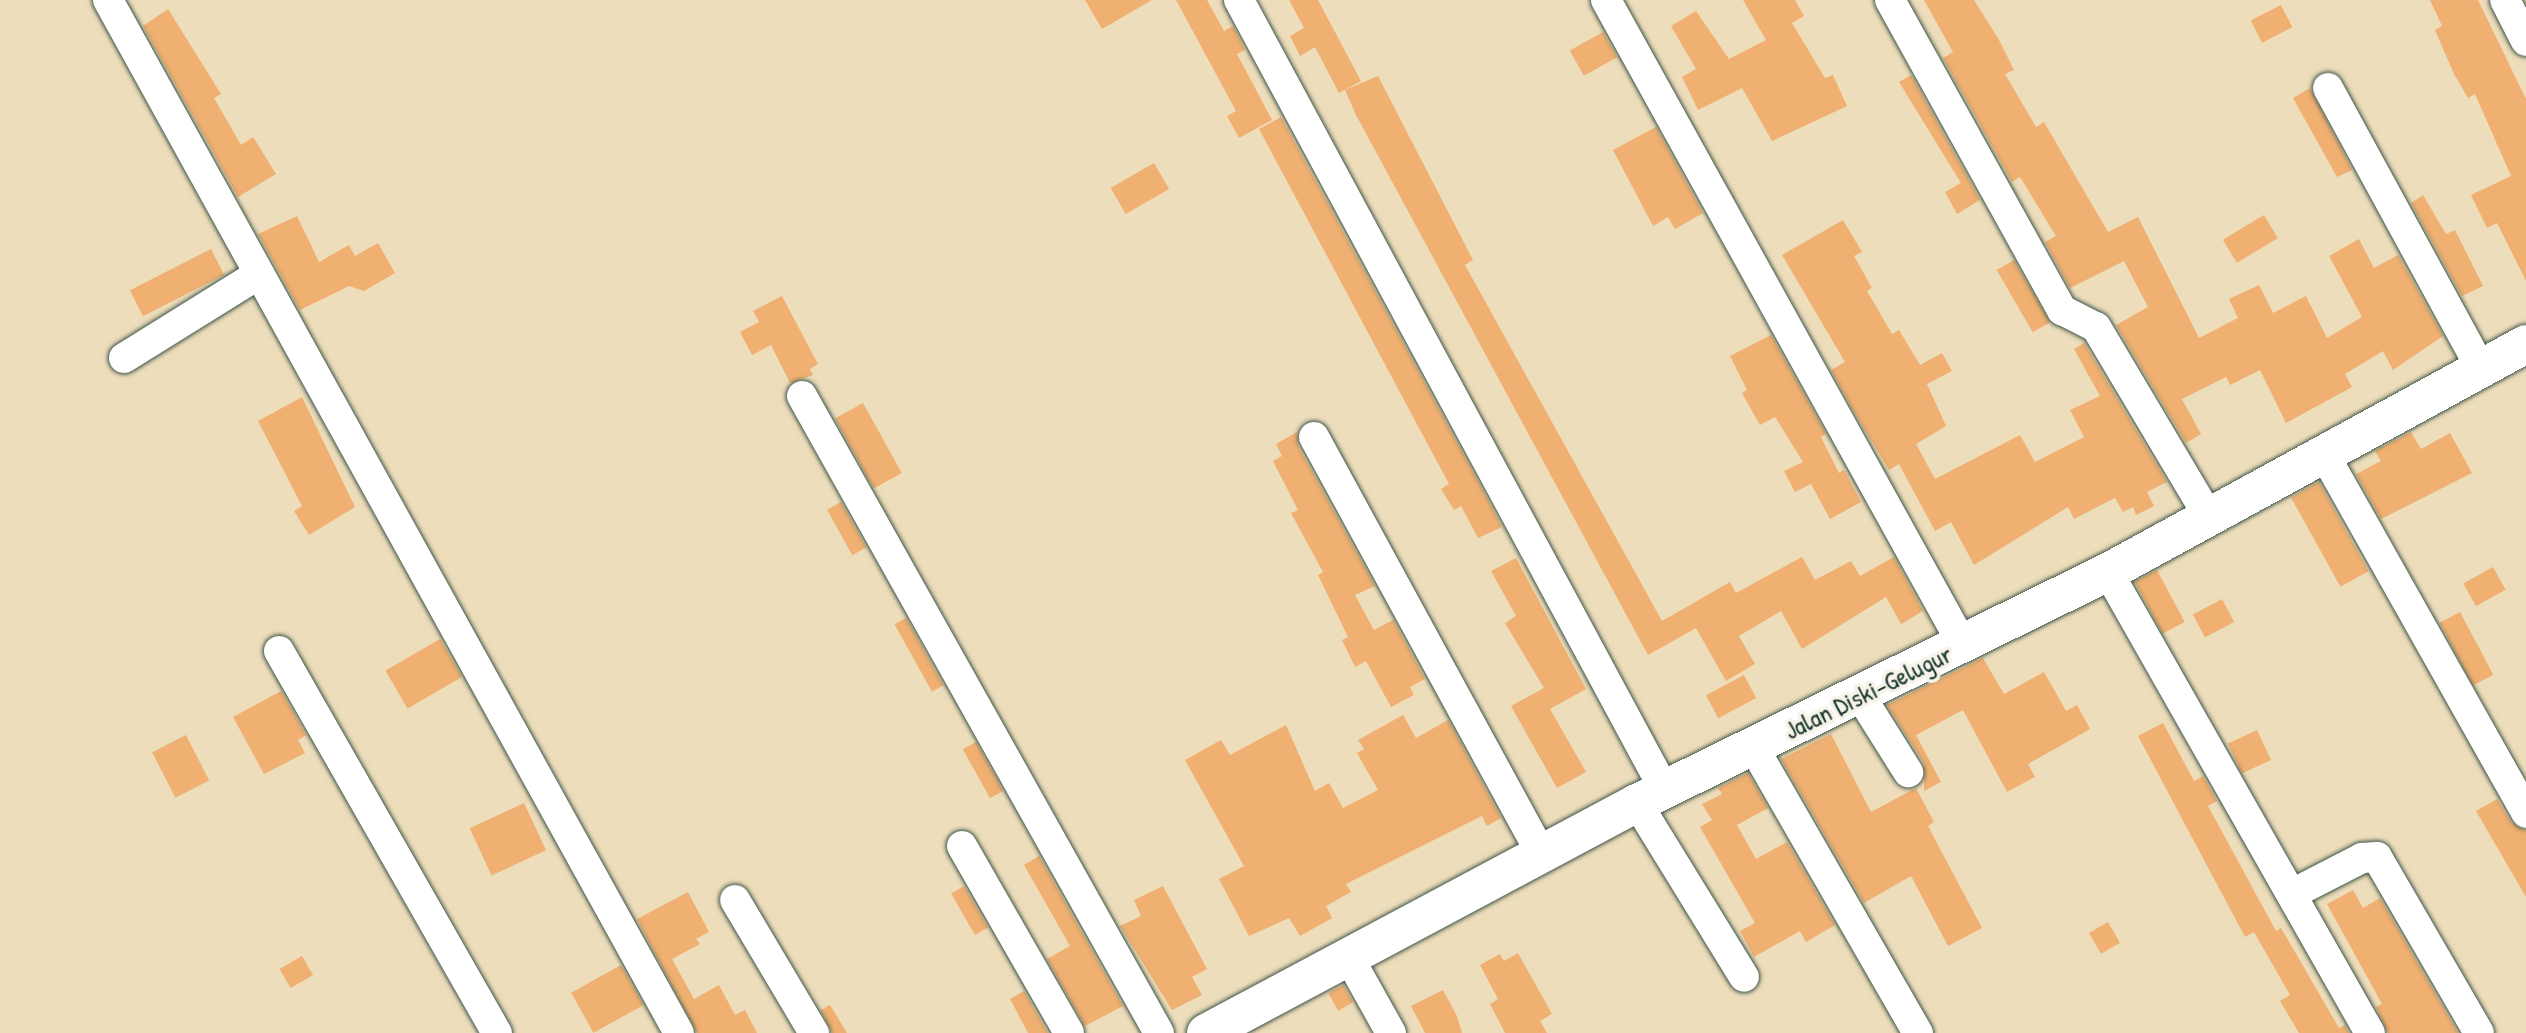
<!DOCTYPE html>
<meta charset="utf-8">
<style>
body{margin:0}
#map{position:relative;width:2526px;height:1033px;overflow:hidden;background:#edb;font-family:"Patrick Hand",sans-serif}
div>[style]{position:absolute}
.building>*{inset:0;background:#efb071;transform-origin:0 0}
.roads{filter:drop-shadow(0 0 2px #3e5548) drop-shadow(0 0 2px #3e5548)}
.minor>*{height:30px;margin:-15px;padding:0 15px;transform-origin:15px;border-radius:15px;background:#fff}
.major>*{height:38px;margin:-19px;padding:0 19px;transform-origin:19px;border-radius:19px;background:#fff}
span{translate:-50% -50%;white-space:nowrap;text-align:center;line-height:1.15;-webkit-text-stroke:7px #f7f3e8;paint-order:stroke}
.street-label{font-size:26px;color:#1f3d34}
</style>
<div id="map">
<div class="building">
<div style="clip-path:polygon(1085px 0,1152px 0,1102px 29px)"></div>
<div style="clip-path:polygon(1176px 0,1207px 0,1224px 31px,1233px 26px,1245px 50px,1237px 54px,1272px 120px,1239px 138px,1227px 116px,1236px 111px)"></div>
<div style="clip-path:polygon(1289px 0,1318px 0,1361px 81px,1339px 93px,1315px 47px,1300px 56px,1290px 36px,1304px 28px)"></div>
<div style="clip-path:polygon(1743px 0,1795px 0,1804px 16px,1792px 23px,1825px 78px,1833px 75px,1847px 106px,1772px 141px,1742px 88px,1698px 110px,1682px 77px,1696px 69px,1671px 26px,1696px 11px,1729px 59px,1766px 40px)"></div>
<div style="clip-path:polygon(1924px 0,1974px 0,1999px 40px,2014px 70px,2005px 74px,2036px 127px,2044px 122px,2108px 232px,2138px 217px,2199px 338px,2238px 318px,2229px 299px,2259px 285px,2273px 313px,2306px 296px,2327px 338px,2362px 317px,2329px 256px,2359px 239px,2374px 268px,2398px 255px,2443px 336px,2393px 370px,2383px 351px,2345px 374px,2352px 387px,2286px 423px,2260px 370px,2230px 385px,2226px 377px,2182px 399px,2201px 434px,2186px 443px,2116px 325px,2148px 307px,2124px 261px,2070px 288px,2045px 242px,2056px 236px,2020px 177px,2012px 182px,1943px 58px,1953px 52px)"></div>
<div style="clip-path:polygon(2430px 0,2478px 0,2526px 99px,2526px 281px,2497px 223px,2487px 228px,2471px 195px,2511px 176px,2475px 94px,2468px 98px,2454px 74px,2435px 30px,2442px 26px)"></div>
<div style="left:2281px;top:5px;width:25px;height:34px;rotate:63deg"></div>
<div style="clip-path:polygon(168px 9px,221px 94px,214px 98px,241px 145px,253px 137px,276px 174px,238px 197px,143px 26px)"></div>
<div style="left:1603px;top:32px;width:29px;height:38px;rotate:61deg"></div>
<div style="clip-path:polygon(1911px 75px,1980px 200px,1957px 214px,1945px 192px,1961px 183px,1899px 82px)"></div>
<div style="clip-path:polygon(1378px 76px,1473px 260px,1465px 265px,1662px 621px,1730px 582px,1736px 593px,1802px 557px,1815px 580px,1851px 561px,1860px 576px,1894px 557px,1923px 611px,1901px 624px,1886px 597px,1802px 649px,1781px 611px,1739px 636px,1755px 664px,1726px 681px,1696px 628px,1648px 655px,1356px 115px,1345px 90px)"></div>
<div style="clip-path:polygon(2310px 88px,2352px 170px,2337px 177px,2293px 98px)"></div>
<div style="clip-path:polygon(1281px 117px,1487px 498px,1502px 527px,1478px 538px,1461px 506px,1454px 510px,1441px 489px,1449px 484px,1259px 129px)"></div>
<div style="clip-path:polygon(1656px 127px,1703px 213px,1675px 229px,1668px 217px,1653px 226px,1613px 150px)"></div>
<div style="left:1154px;top:163px;width:30px;height:50px;rotate:60deg"></div>
<div style="clip-path:polygon(2423px 195px,2446px 234px,2455px 230px,2483px 286px,2462px 296px,2411px 203px)"></div>
<div style="left:2264px;top:215px;width:27px;height:48px;rotate:59deg"></div>
<div style="clip-path:polygon(297px 216px,319px 262px,349px 245px,355px 256px,378px 243px,395px 273px,364px 291px,349px 286px,300px 310px,258px 234px)"></div>
<div style="clip-path:polygon(1843px 220px,1862px 252px,1854px 256px,1872px 288px,1867px 291px,1892px 334px,1899px 330px,1920px 365px,1942px 353px,1952px 371px,1927px 384px,1946px 426px,1916px 444px,1935px 479px,2020px 435px,2035px 462px,2084px 437px,2070px 410px,2100px 396px,2074px 349px,2084px 343px,2167px 482px,2147px 492px,2154px 506px,2136px 515px,2133px 507px,2123px 512px,2115px 498px,2074px 519px,2068px 507px,1974px 565px,1951px 522px,1935px 531px,1899px 464px,1889px 470px,1856px 415px,1831px 370px,1845px 362px,1782px 255px)"></div>
<div style="left:211px;top:249px;width:29px;height:91px;rotate:63deg"></div>
<div style="left:2014px;top:260px;width:72px;height:20px;rotate:60deg"></div>
<div style="clip-path:polygon(782px 296px,818px 364px,810px 369px,813px 375px,790px 383px,771px 345px,752px 355px,740px 332px,759px 322px,753px 311px)"></div>
<div style="clip-path:polygon(1771px 335px,1826px 434px,1821px 437px,1839px 473px,1844px 470px,1861px 502px,1830px 519px,1811px 484px,1795px 492px,1784px 471px,1803px 462px,1775px 417px,1760px 425px,1742px 393px,1747px 390px,1730px 356px)"></div>
<div style="clip-path:polygon(302px 397px,355px 507px,309px 535px,294px 511px,302px 506px,258px 421px)"></div>
<div style="left:863px;top:403px;width:80px;height:32px;rotate:61deg"></div>
<div style="clip-path:polygon(1297px 432px,1298px 446px,1375px 586px,1355px 595px,1374px 630px,1393px 620px,1425px 679px,1410px 687px,1414px 695px,1391px 707px,1366px 661px,1355px 667px,1342px 640px,1348px 637px,1318px 575px,1323px 572px,1291px 513px,1298px 510px,1273px 461px,1282px 456px,1276px 444px)"></div>
<div style="clip-path:polygon(2411px 432px,2421px 449px,2450px 433px,2472px 473px,2381px 519px,2356px 474px,2381px 461px,2375px 451px)"></div>
<div style="left:2319px;top:482px;width:102px;height:32px;rotate:61deg"></div>
<div style="left:841px;top:502px;width:52px;height:16px;rotate:61deg"></div>
<div style="clip-path:polygon(1516px 558px,1586px 689px,1550px 709px,1586px 772px,1557px 788px,1511px 706px,1544px 688px,1505px 623px,1516px 616px,1491px 571px)"></div>
<div style="left:2493px;top:567px;width:26px;height:34px;rotate:61deg"></div>
<div style="left:2157px;top:570px;width:59px;height:25px;rotate:62deg"></div>
<div style="left:2222px;top:599px;width:26px;height:33px;rotate:62deg"></div>
<div style="left:2460px;top:612px;width:71px;height:23px;rotate:62deg"></div>
<div style="left:906px;top:618px;width:77px;height:13px;rotate:61deg"></div>
<div style="left:440px;top:639px;width:44px;height:63px;rotate:60deg"></div>
<div style="clip-path:polygon(1983px 658px,2004px 694px,2044px 672px,2066px 711px,2077px 705px,2090px 729px,2028px 764px,2035px 777px,2007px 792px,1963px 710px,1916px 735px,1941px 782px,1924px 791px,1924px 763px,1887px 705px)"></div>
<div style="left:1744px;top:675px;width:26px;height:43px;rotate:62deg"></div>
<div style="clip-path:polygon(281px 691px,306px 735px,298px 740px,305px 753px,264px 774px,233px 717px)"></div>
<div style="clip-path:polygon(1403px 715px,1416px 738px,1448px 720px,1501px 818px,1487px 826px,1482px 816px,1346px 884px,1351px 892px,1326px 906px,1332px 918px,1300px 936px,1289px 918px,1249px 936px,1219px 879px,1244px 866px,1185px 760px,1221px 740px,1230px 755px,1286px 725px,1315px 791px,1329px 783px,1343px 808px,1378px 790px,1357px 753px,1364px 749px,1358px 740px)"></div>
<div style="clip-path:polygon(2163px 723px,2194px 781px,2203px 776px,2217px 801px,2208px 806px,2276px 931px,2281px 928px,2339px 1028px,2345px 1025px,2349px 1033px,2299px 1033px,2280px 1001px,2290px 995px,2254px 932px,2245px 937px,2138px 736px)"></div>
<div style="left:2257px;top:730px;width:33px;height:32px;rotate:65deg"></div>
<div style="clip-path:polygon(1831px 734px,1871px 812px,1916px 788px,1934px 822px,1928px 826px,1982px 928px,1948px 946px,1911px 876px,1864px 903px,1781px 759px)"></div>
<div style="left:186px;top:735px;width:51px;height:38px;rotate:63deg"></div>
<div style="left:976px;top:742px;width:56px;height:15px;rotate:61deg"></div>
<div style="clip-path:polygon(1748px 773px,1768px 808px,1737px 825px,1756px 859px,1787px 842px,1835px 925px,1806px 942px,1800px 931px,1754px 957px,1740px 931px,1755px 923px,1700px 827px,1712px 820px,1702px 804px,1722px 794px,1718px 788px)"></div>
<div style="clip-path:polygon(2497px 799px,2511px 822px,2526px 831px,2526px 897px,2476px 811px)"></div>
<div style="left:524px;top:803px;width:52px;height:60px;rotate:65deg"></div>
<div style="clip-path:polygon(1039px 856px,1123px 1006px,1085px 1026px,1047px 959px,1070px 946px,1024px 865px)"></div>
<div style="left:964px;top:886px;width:48px;height:15px;rotate:60deg"></div>
<div style="clip-path:polygon(1163px 886px,1207px 969px,1192px 977px,1202px 995px,1172px 1010px,1120px 926px,1141px 916px,1134px 900px)"></div>
<div style="clip-path:polygon(2353px 890px,2363px 908px,2380px 898px,2458px 1033px,2388px 1033px,2376px 1007px,2382px 1004px,2327px 904px)"></div>
<div style="clip-path:polygon(688px 892px,709px 932px,696px 939px,700px 944px,672px 959px,694px 999px,719px 985px,735px 1015px,745px 1010px,757px 1033px,697px 1033px,637px 919px)"></div>
<div style="left:2108px;top:922px;width:24px;height:22px;rotate:60deg"></div>
<div style="clip-path:polygon(1518px 953px,1552px 1014px,1540px 1021px,1547px 1033px,1505px 1033px,1490px 1004px,1498px 999px,1480px 965px,1500px 954px,1504px 961px)"></div>
<div style="left:302px;top:956px;width:22px;height:26px;rotate:60deg"></div>
<div style="left:621px;top:965px;width:46px;height:57px;rotate:61deg"></div>
<div style="left:1343px;top:985px;width:20px;height:17px;rotate:60deg"></div>
<div style="clip-path:polygon(1443px 990px,1457px 1016px,1462px 1033px,1425px 1033px,1411px 1006px)"></div>
<div style="clip-path:polygon(1024px 991px,1048px 1033px,1028px 1033px,1010px 999px)"></div>
<div style="clip-path:polygon(830px 1005px,847px 1033px,832px 1033px,821px 1010px)"></div>
</div>
<div class="roads">
<div class="minor">
<div style="left:108px;top:0;width:1180px;rotate:61.07deg"></div>
<div style="left:1239px;top:0;width:898px;rotate:61.69deg"></div>
<div style="left:1606px;top:0;width:737px;rotate:61.04deg"></div>
<div style="left:1890px;top:0;width:355px;rotate:61deg"></div>
<div style="left:2062px;top:310px;width:38px;rotate:27deg"></div>
<div style="left:2096px;top:327px;width:220px;rotate:59.3deg"></div>
<div style="left:2505px;top:0;width:46px;rotate:62.9deg"></div>
<div style="left:2328px;top:88px;width:320px;rotate:61.4deg"></div>
<div style="left:124px;top:358px;width:159px;rotate:-31.9deg"></div>
<div style="left:802px;top:396px;width:730px;rotate:60.73deg"></div>
<div style="left:1314px;top:437px;width:475px;rotate:61.4deg"></div>
<div style="left:2324px;top:454px;width:412px;rotate:60.6deg"></div>
<div style="left:2108px;top:572px;width:530px;rotate:60.39deg"></div>
<div style="left:279px;top:651px;width:440px;rotate:60.3deg"></div>
<div style="left:1861px;top:697px;width:89px;rotate:57.9deg"></div>
<div style="left:1754px;top:748px;width:329px;rotate:60.1deg"></div>
<div style="left:1637px;top:803px;width:204px;rotate:58.4deg"></div>
<div style="left:962px;top:846px;width:215px;rotate:60.2deg"></div>
<div style="left:2292px;top:894px;width:79px;rotate:-27.2deg"></div>
<div style="left:2362px;top:858px;width:15px;rotate:-4deg"></div>
<div style="left:2377px;top:857px;width:203px;rotate:59.9deg"></div>
<div style="left:735px;top:900px;width:155px;rotate:59.3deg"></div>
<div style="left:1348px;top:956px;width:88px;rotate:60.8deg"></div>
</div>
<div class="major">
<div style="left:1206px;top:1033px;width:489px;rotate:-28.1deg"></div>
<div style="left:1637px;top:803px;width:525px;rotate:-26.13deg"></div>
<div style="left:2108px;top:572px;width:476px;rotate:-28.6deg"></div>
</div>
</div>
<div class="street-label">
<span style="left:1868px;top:692px;rotate:-26deg">Jalan Diski–Gelugur</span>
</div>
</div>
